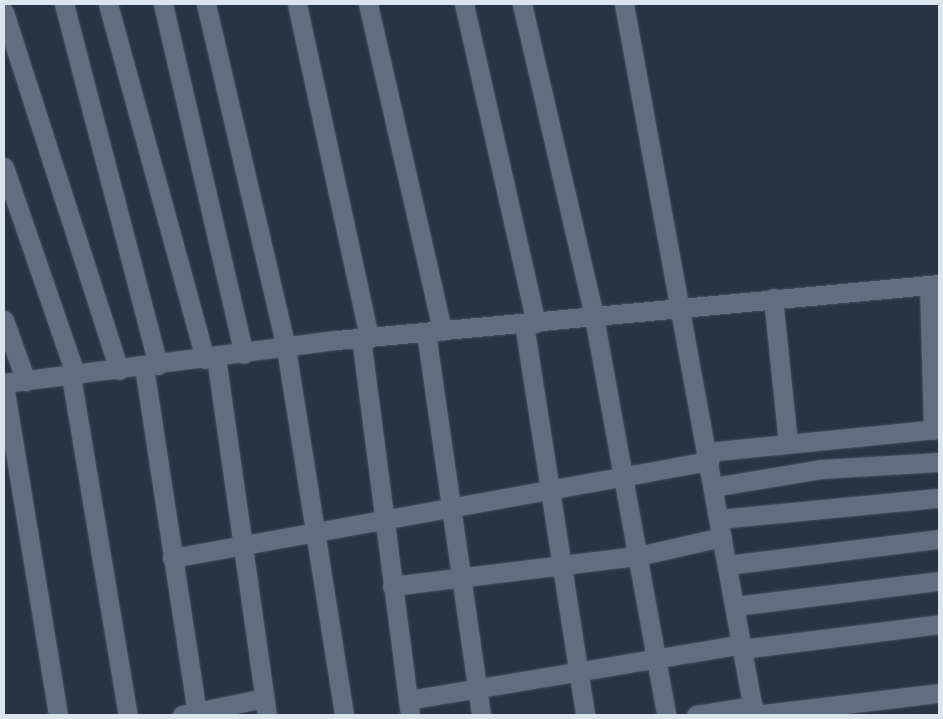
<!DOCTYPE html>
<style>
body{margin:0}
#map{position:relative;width:943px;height:719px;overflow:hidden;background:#283444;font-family:"Source Sans 3",sans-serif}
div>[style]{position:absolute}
.roads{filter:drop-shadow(0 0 1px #45505d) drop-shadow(0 0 1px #45505d)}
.street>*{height:19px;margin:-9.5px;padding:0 9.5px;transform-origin:9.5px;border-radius:9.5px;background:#606e80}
span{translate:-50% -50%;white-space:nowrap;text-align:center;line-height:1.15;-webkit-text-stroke:5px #1e2a39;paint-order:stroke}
.frame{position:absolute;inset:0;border:5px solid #dce4ee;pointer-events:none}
</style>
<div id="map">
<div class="roads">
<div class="street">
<div style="left:64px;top:4px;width:373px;rotate:75.4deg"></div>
<div style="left:108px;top:4px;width:368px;rotate:74.7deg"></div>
<div style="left:163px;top:4px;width:359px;rotate:77deg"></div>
<div style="left:206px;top:4px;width:353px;rotate:76.9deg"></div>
<div style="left:286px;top:348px;width:372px;rotate:81deg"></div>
<div style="left:297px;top:4px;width:342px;rotate:77.8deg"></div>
<div style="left:368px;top:4px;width:335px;rotate:77.2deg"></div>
<div style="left:464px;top:4px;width:327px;rotate:77.3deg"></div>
<div style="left:522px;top:4px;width:321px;rotate:77deg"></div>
<div style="left:594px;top:317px;width:404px;rotate:79.7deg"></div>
<div style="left:624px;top:4px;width:723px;rotate:79.64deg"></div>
<div style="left:754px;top:715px;width:186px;rotate:-6.8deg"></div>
<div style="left:4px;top:12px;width:376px;rotate:72.2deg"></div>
<div style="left:4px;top:167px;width:221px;rotate:71deg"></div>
<div style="left:929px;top:285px;width:145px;rotate:88.4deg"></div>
<div style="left:773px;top:298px;width:145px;rotate:84.1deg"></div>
<div style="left:4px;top:320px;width:65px;rotate:70.2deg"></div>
<div style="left:524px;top:324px;width:396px;rotate:81.1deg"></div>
<div style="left:426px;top:333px;width:386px;rotate:81.8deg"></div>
<div style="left:361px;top:338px;width:380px;rotate:82.6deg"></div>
<div style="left:216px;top:357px;width:362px;rotate:81.9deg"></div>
<div style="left:144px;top:367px;width:352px;rotate:81.3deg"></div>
<div style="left:71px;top:376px;width:344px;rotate:80.5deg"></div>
<div style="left:4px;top:383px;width:336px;rotate:-7.4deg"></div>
<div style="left:337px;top:340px;width:605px;rotate:-5.31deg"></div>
<div style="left:4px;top:385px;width:334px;rotate:80.7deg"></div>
<div style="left:707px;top:452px;width:233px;rotate:-5.7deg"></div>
<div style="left:713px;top:487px;width:109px;rotate:-9.5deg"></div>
<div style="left:821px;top:469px;width:118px;rotate:-3.4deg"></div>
<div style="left:719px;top:519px;width:221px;rotate:-5.5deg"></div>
<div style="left:172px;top:558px;width:546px;rotate:-10.24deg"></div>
<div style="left:727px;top:565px;width:214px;rotate:-7deg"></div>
<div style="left:392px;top:586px;width:248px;rotate:-7deg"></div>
<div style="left:638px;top:556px;width:86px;rotate:-12.7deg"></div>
<div style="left:735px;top:606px;width:206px;rotate:-7deg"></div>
<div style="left:742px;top:649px;width:199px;rotate:-7.2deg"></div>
<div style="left:408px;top:700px;width:339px;rotate:-9.5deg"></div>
<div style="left:182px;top:715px;width:84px;rotate:-11.7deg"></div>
<div style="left:696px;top:715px;width:58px;rotate:-9deg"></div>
</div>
</div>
<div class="frame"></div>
</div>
